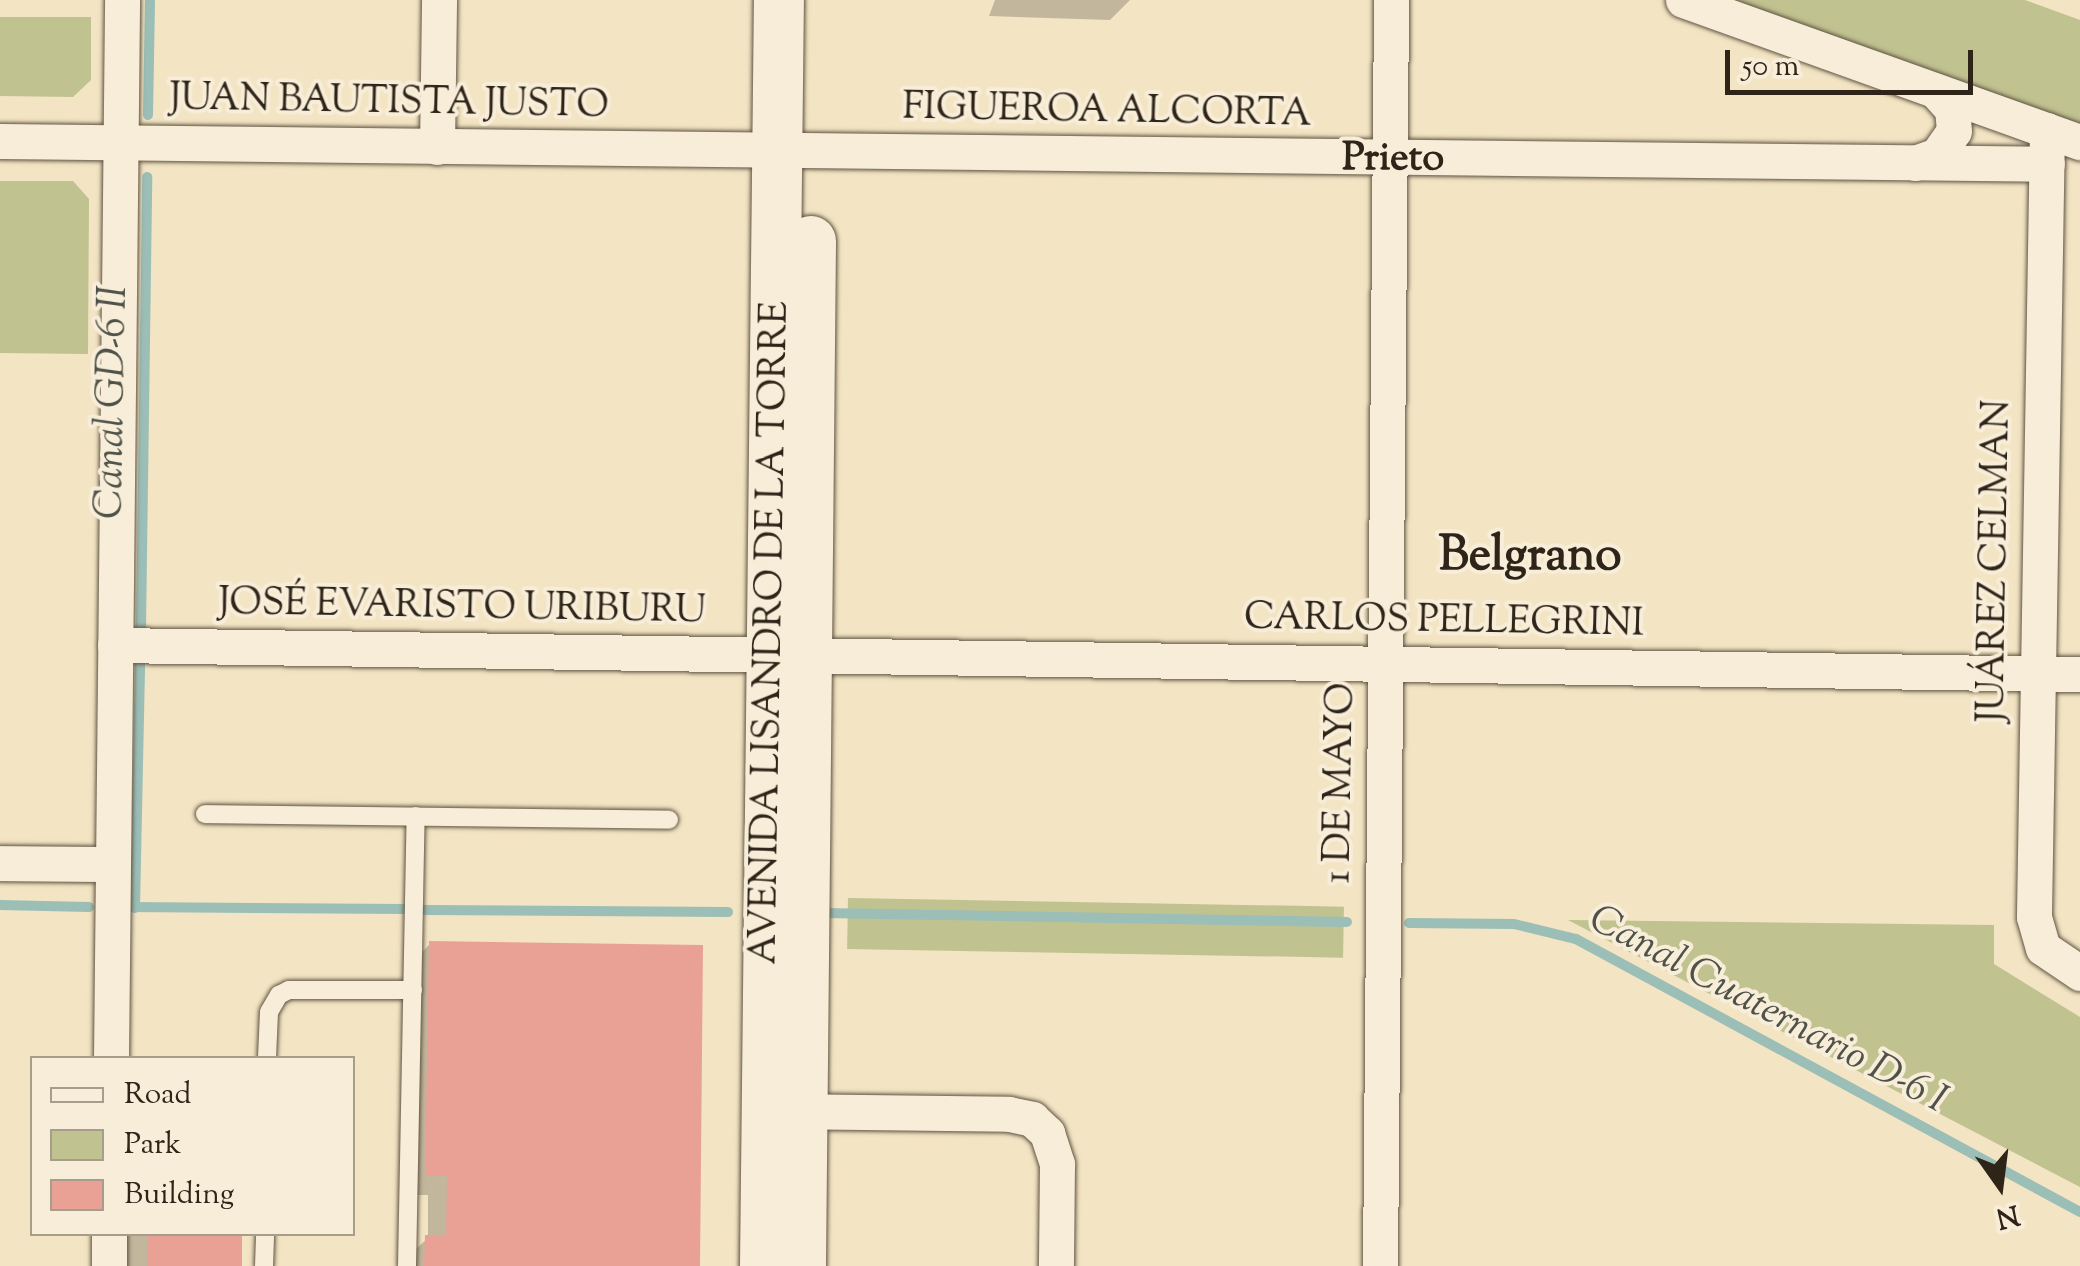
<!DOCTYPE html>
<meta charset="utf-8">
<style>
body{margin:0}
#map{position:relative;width:2080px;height:1266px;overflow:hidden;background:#f3e4c3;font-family:"Sorts Mill Goudy",serif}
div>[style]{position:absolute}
.green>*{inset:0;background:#c0c290;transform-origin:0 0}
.shadow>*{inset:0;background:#0003;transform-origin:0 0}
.stream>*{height:10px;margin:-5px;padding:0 5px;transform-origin:5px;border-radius:5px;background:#9bbeb7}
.building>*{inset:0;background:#e9a196;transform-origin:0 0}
.roads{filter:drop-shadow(0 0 2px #5f5443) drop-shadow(0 0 2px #5f5443)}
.service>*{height:18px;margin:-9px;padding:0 9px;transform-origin:9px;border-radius:9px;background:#f7edd8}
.minor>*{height:35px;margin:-17.5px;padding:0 17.5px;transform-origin:17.5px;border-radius:17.5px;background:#f7edd8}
.secondary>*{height:50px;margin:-25px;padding:0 25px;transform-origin:25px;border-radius:25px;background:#f7edd8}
span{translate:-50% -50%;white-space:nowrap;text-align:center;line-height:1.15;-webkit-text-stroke:8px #f7edd8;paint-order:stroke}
.street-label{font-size:38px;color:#2e2418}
.neighbourhood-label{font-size:40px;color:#2e2418;font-weight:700}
.water-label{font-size:40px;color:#4f5248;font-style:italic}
.district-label{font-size:48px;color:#2e2418;font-weight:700}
.legend{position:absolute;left:30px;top:1056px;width:325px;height:180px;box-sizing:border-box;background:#f7edd8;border:2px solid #a79d8b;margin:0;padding:12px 18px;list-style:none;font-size:30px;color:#2e2418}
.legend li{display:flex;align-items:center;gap:20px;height:50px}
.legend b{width:50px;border:2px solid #a79d8b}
.north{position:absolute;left:1950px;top:1136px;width:100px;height:100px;-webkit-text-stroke:8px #f7edd8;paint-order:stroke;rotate:166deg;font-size:28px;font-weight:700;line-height:40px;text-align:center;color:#2e2418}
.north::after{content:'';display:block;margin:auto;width:35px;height:45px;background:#2e2418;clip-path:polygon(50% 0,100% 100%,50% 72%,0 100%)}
.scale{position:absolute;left:1725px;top:50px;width:248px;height:45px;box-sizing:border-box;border:5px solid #2e2418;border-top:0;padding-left:12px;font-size:30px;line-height:35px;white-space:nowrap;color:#2e2418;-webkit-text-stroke:8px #f7edd8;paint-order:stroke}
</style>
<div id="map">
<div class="green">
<div style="clip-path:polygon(1727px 0,2025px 0,2080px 20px,2080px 126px)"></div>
<div style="clip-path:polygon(0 17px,91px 17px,91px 80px,73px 97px,0 96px)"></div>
<div style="clip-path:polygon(0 181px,73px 181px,89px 199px,88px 354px,0 353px)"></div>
<div style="left:848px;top:898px;width:496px;height:51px;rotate:1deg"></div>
<div style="clip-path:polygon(1568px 920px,1994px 925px,1994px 964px,2080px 1017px,2080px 1187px)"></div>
</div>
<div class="shadow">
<div style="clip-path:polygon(995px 0,1130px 0,1110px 20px,989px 16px)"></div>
<div style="clip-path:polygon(430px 944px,697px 1266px,406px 1266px,406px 1258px,428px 1238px,428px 1195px,406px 1195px,410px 964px)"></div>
<div style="left:122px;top:1234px;width:118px;height:32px"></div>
</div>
<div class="stream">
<div style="left:148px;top:115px;width:115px;rotate:-89deg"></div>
<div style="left:141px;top:627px;width:450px;rotate:-89.2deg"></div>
<div style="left:0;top:905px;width:89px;rotate:1.3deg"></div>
<div style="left:125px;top:907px;width:280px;rotate:0.4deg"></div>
<div style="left:135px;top:908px;width:246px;rotate:-88.8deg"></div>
<div style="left:425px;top:910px;width:303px;rotate:0.4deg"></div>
<div style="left:823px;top:913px;width:524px;rotate:0.98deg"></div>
<div style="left:1409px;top:923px;width:105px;rotate:0.5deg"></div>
<div style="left:1514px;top:924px;width:64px;rotate:13.6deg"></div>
<div style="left:1576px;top:939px;width:573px;rotate:28.44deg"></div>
</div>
<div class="building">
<div style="clip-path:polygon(429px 941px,703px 945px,700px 1266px,424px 1266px,425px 1235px,446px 1235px,447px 1176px,425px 1176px)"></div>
<div style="left:147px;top:1234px;width:95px;height:32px"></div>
</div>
<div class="roads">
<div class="service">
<div style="left:205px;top:814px;width:464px;rotate:0.7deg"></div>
<div style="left:267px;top:1058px;width:46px;rotate:-87.5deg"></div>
<div style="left:269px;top:1012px;width:20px;rotate:-60deg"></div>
<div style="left:279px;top:995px;width:11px;rotate:-27deg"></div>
<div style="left:289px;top:990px;width:124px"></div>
<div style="left:264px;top:1266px;width:32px;rotate:-88deg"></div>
<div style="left:407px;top:1266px;width:450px;rotate:-88.9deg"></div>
</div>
<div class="minor">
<div style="left:1683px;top:0;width:422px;rotate:19.7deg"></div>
<div style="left:2047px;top:130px;width:787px;rotate:90.95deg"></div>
<div style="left:2034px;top:917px;width:32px;rotate:74deg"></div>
<div style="left:2043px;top:948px;width:45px;rotate:34deg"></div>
<div style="left:0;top:141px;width:2047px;rotate:0.64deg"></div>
<div style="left:437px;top:147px;width:147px;rotate:-89.2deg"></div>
<div style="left:1915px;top:163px;width:23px;rotate:-20deg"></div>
<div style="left:1937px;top:155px;width:29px;rotate:-55deg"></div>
<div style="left:1954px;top:131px;width:22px;rotate:-95deg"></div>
<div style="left:1952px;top:109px;width:25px;rotate:-132deg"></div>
<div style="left:115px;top:645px;width:1965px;rotate:0.85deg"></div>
<div style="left:0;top:863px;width:113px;rotate:0.5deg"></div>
<div style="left:111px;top:1058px;width:1058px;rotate:-89.4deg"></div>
<div style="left:779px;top:1111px;width:230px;rotate:0.7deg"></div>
<div style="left:1009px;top:1114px;width:24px;rotate:12deg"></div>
<div style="left:1032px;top:1119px;width:21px;rotate:43deg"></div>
<div style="left:1047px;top:1133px;width:33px;rotate:72deg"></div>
<div style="left:1057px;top:1164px;width:102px;rotate:90.6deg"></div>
<div style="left:109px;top:1266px;width:32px;rotate:-90deg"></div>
<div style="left:1380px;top:1266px;width:1266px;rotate:-89.5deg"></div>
</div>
<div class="secondary">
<div style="left:765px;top:1266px;width:1266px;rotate:-89.37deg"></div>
<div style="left:801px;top:1266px;width:1025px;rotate:-89.44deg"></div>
</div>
</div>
<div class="street-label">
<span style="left:389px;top:104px;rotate:1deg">JUAN BAUTISTA JUSTO</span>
<span style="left:1107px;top:113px;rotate:1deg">FIGUEROA ALCORTA</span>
<span style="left:1997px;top:561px;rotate:-89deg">JUÁREZ CELMAN</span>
<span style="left:462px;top:609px;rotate:1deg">JOSÉ EVARISTO URIBURU</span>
<span style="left:1444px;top:623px;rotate:1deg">CARLOS PELLEGRINI</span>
<span style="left:772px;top:633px;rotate:-89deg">AVENIDA LISANDRO DE LA TORRE</span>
<span style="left:1342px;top:783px;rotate:-89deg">1 DE MAYO</span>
</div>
<div class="neighbourhood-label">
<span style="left:1393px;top:160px">Prieto</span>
</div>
<div class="water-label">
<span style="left:114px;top:402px;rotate:-89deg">Canal GD-6 II</span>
<span style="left:1767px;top:1011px;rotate:28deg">Canal Cuaternario D-6 I</span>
</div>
<div class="district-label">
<span style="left:1530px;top:558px">Belgrano</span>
</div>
<ul class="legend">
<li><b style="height:12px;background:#f7edd8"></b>Road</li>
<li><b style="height:28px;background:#c0c290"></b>Park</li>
<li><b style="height:28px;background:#e9a196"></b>Building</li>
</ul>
<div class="north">N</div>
<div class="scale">50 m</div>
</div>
